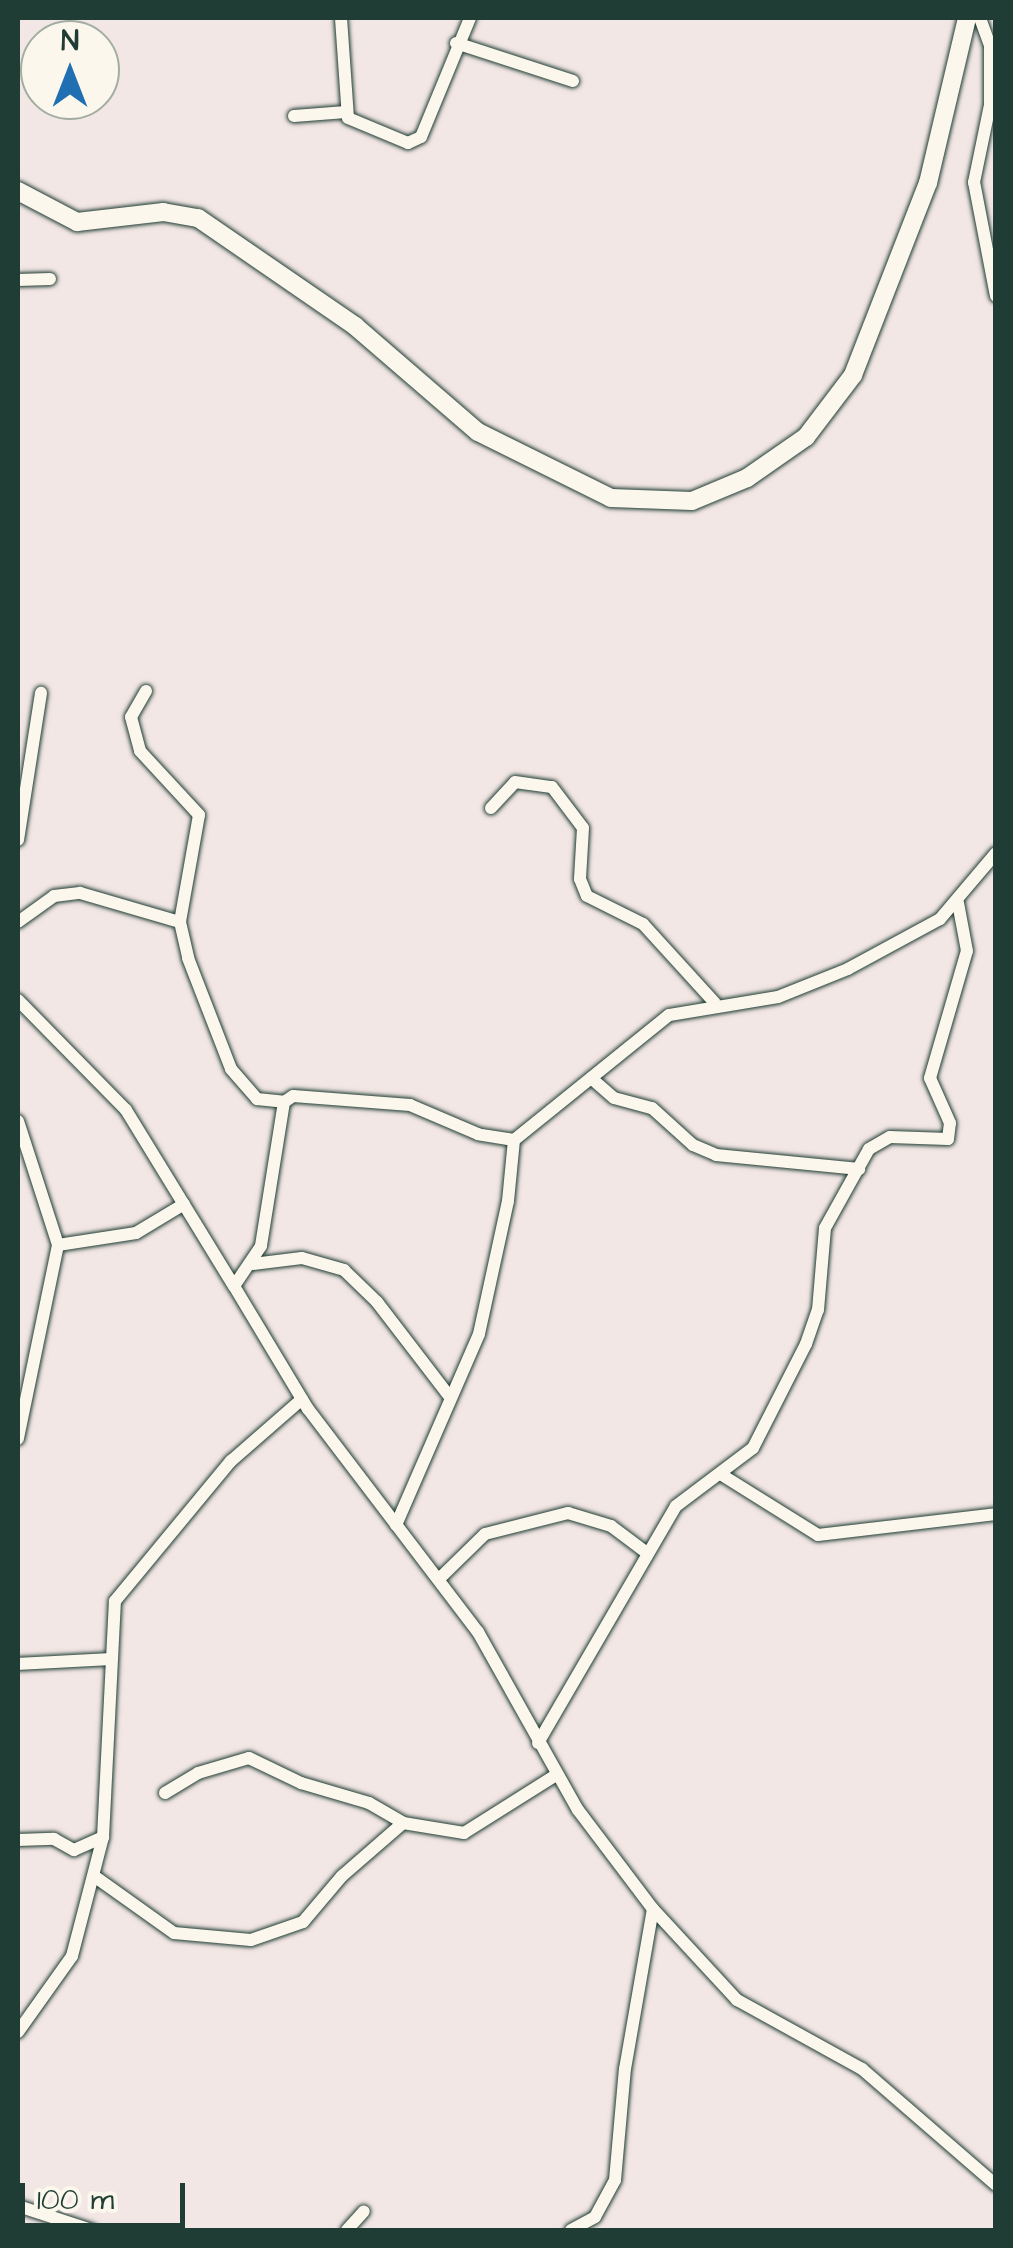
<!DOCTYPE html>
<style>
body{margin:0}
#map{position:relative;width:1013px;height:2248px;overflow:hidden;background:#f3e7e5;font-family:"Architects Daughter",sans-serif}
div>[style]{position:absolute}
.roads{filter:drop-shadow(0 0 2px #1f3d34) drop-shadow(0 0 2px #1f3d34)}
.street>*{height:12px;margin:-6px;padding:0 6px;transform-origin:6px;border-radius:6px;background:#fbf7ec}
.secondary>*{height:18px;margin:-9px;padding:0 9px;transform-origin:9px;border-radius:9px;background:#fbf7ec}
span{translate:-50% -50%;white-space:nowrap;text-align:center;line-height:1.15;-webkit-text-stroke:8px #fbf7ec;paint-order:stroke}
.frame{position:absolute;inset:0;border:20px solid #1f3d34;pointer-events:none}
.north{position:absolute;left:20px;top:20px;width:100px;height:100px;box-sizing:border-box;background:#fbf7ec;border:2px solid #a3ada2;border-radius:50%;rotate:0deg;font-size:28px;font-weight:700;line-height:40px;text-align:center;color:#1f3d34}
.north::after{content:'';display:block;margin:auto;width:35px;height:45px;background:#1f6fb2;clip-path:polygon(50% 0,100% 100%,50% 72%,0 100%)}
.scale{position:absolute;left:20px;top:2183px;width:165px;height:45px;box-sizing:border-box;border:5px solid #1f3d34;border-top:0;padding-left:12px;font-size:30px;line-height:35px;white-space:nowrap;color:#1f3d34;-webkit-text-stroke:8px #fbf7ec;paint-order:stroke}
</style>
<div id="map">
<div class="roads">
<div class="street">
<div style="left:341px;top:18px;width:100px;rotate:86deg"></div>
<div style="left:348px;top:118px;width:65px;rotate:22.6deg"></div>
<div style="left:408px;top:143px;width:14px;rotate:-25deg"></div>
<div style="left:421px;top:137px;width:129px;rotate:-67.6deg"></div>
<div style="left:980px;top:18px;width:29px;rotate:70deg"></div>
<div style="left:990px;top:45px;width:60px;rotate:90deg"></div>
<div style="left:990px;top:105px;width:79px;rotate:101.7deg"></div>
<div style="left:974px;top:182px;width:116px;rotate:79.1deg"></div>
<div style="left:456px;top:43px;width:123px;rotate:18deg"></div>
<div style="left:294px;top:116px;width:52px;rotate:-4.4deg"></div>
<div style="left:18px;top:280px;width:32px;rotate:-2deg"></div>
<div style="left:146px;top:691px;width:30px;rotate:120deg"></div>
<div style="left:131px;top:717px;width:35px;rotate:75deg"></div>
<div style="left:140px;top:751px;width:87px;rotate:47.3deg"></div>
<div style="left:199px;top:815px;width:109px;rotate:100.1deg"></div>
<div style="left:180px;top:922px;width:37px;rotate:77deg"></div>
<div style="left:188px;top:958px;width:119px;rotate:68.8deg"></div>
<div style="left:231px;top:1069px;width:40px;rotate:49deg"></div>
<div style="left:257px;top:1099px;width:27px;rotate:6deg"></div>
<div style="left:491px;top:808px;width:35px;rotate:-47deg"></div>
<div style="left:515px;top:782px;width:37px;rotate:8deg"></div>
<div style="left:552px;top:787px;width:51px;rotate:52.9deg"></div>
<div style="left:583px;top:828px;width:51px;rotate:93.4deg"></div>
<div style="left:580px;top:879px;width:18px;rotate:68deg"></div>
<div style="left:587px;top:896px;width:63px;rotate:26.6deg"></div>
<div style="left:643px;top:924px;width:107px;rotate:47.7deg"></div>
<div style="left:18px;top:840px;width:149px;rotate:-81.1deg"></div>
<div style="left:996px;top:853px;width:87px;rotate:130.3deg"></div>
<div style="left:940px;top:919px;width:105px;rotate:151.5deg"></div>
<div style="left:848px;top:969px;width:75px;rotate:158.2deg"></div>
<div style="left:778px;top:997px;width:110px;rotate:170.6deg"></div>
<div style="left:669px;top:1015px;width:199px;rotate:141.1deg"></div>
<div style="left:514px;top:1140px;width:36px;rotate:-171deg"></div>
<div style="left:478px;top:1134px;width:74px;rotate:-156.9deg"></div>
<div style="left:410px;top:1105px;width:117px;rotate:-175.6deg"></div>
<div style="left:293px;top:1096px;width:11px;rotate:146deg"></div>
<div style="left:284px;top:1102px;width:146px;rotate:99.1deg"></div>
<div style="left:261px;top:1246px;width:48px;rotate:124deg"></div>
<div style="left:234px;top:1286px;width:144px;rotate:59deg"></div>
<div style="left:308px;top:1409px;width:280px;rotate:52.7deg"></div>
<div style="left:478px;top:1632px;width:204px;rotate:60.7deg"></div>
<div style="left:578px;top:1810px;width:124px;rotate:52.9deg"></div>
<div style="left:653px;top:1909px;width:124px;rotate:47.3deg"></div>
<div style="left:737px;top:2000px;width:143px;rotate:28.9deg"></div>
<div style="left:862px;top:2069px;width:177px;rotate:40.9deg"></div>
<div style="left:18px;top:922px;width:44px;rotate:-35.8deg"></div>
<div style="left:54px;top:896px;width:26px;rotate:-7deg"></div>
<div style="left:80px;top:893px;width:104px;rotate:16.2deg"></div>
<div style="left:18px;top:1000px;width:154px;rotate:45.5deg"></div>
<div style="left:126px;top:1110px;width:206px;rotate:58.5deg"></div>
<div style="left:591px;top:1078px;width:30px;rotate:41deg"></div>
<div style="left:614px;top:1098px;width:39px;rotate:15deg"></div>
<div style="left:652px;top:1108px;width:55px;rotate:42.1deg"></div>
<div style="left:693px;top:1145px;width:25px;rotate:23deg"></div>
<div style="left:716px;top:1155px;width:144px;rotate:5.6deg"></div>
<div style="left:18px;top:1121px;width:130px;rotate:72.1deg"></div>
<div style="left:58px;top:1245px;width:198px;rotate:101.7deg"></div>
<div style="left:58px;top:1245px;width:79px;rotate:-8.7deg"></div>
<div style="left:136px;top:1233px;width:56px;rotate:-31.1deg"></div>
<div style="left:253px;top:1264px;width:49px;rotate:-7deg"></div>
<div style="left:302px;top:1258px;width:44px;rotate:15.9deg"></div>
<div style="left:344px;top:1270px;width:46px;rotate:44.1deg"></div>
<div style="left:377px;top:1302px;width:118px;rotate:52.5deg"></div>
<div style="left:722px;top:1475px;width:113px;rotate:32deg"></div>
<div style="left:818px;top:1535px;width:179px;rotate:-6.7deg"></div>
<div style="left:396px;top:1525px;width:208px;rotate:-66.5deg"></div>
<div style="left:479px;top:1334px;width:136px;rotate:-77.7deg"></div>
<div style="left:508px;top:1201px;width:61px;rotate:-84.4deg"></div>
<div style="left:439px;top:1579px;width:64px;rotate:-44.4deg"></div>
<div style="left:485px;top:1534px;width:86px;rotate:-14.2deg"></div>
<div style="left:568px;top:1513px;width:45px;rotate:16.8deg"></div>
<div style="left:611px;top:1526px;width:45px;rotate:36.9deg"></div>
<div style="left:18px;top:1664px;width:92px;rotate:-3.1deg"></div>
<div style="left:538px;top:1743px;width:274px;rotate:-59.8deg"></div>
<div style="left:676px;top:1506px;width:96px;rotate:-37deg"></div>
<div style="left:753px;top:1448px;width:117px;rotate:-63deg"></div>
<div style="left:806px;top:1344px;width:36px;rotate:-71deg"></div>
<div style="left:818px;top:1310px;width:82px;rotate:-85.1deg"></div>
<div style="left:825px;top:1228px;width:90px;rotate:-60.9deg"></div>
<div style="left:869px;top:1149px;width:24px;rotate:-30deg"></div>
<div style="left:890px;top:1137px;width:58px;rotate:2deg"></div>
<div style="left:948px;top:1139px;width:16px;rotate:-83deg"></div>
<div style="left:950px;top:1123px;width:49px;rotate:-114deg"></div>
<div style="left:930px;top:1078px;width:132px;rotate:-73.8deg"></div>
<div style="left:967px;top:951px;width:49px;rotate:-100.6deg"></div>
<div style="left:165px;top:1793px;width:39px;rotate:-31deg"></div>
<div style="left:198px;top:1773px;width:53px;rotate:-16.4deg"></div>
<div style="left:249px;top:1758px;width:58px;rotate:25.7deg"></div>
<div style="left:301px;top:1783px;width:71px;rotate:16.4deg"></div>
<div style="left:369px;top:1803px;width:39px;rotate:30deg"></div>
<div style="left:403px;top:1823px;width:62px;rotate:9.3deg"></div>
<div style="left:464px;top:1833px;width:109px;rotate:-32.2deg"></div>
<div style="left:18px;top:1840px;width:36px;rotate:-2deg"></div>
<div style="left:54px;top:1839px;width:23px;rotate:29deg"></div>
<div style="left:74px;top:1850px;width:32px;rotate:-24deg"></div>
<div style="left:94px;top:1876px;width:98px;rotate:35.5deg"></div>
<div style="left:174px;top:1933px;width:77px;rotate:5.2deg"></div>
<div style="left:251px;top:1940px;width:55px;rotate:-19.1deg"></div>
<div style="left:303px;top:1922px;width:60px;rotate:-49.7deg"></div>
<div style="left:342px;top:1876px;width:81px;rotate:-41deg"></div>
<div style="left:18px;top:2032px;width:93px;rotate:-54.6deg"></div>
<div style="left:72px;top:1956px;width:123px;rotate:-75.4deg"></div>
<div style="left:103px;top:1837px;width:236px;rotate:-87.1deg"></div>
<div style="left:115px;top:1601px;width:182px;rotate:-50.4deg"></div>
<div style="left:231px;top:1461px;width:94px;rotate:-41.1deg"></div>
<div style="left:18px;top:2206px;width:78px;rotate:18deg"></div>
<div style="left:347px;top:2230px;width:25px;rotate:-48deg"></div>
<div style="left:571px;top:2230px;width:27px;rotate:-28deg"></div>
<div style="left:595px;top:2217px;width:42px;rotate:-61.6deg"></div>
<div style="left:615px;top:2180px;width:111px;rotate:-84.9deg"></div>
<div style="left:625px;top:2069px;width:162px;rotate:-80.1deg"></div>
</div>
<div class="secondary">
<div style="left:18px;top:191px;width:67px;rotate:27.7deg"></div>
<div style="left:77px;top:222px;width:87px;rotate:-6.6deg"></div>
<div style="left:163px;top:212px;width:36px;rotate:10deg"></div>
<div style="left:198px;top:218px;width:191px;rotate:34.5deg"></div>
<div style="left:355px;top:326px;width:162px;rotate:40.8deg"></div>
<div style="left:478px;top:432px;width:148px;rotate:26.4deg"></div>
<div style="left:611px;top:498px;width:81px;rotate:2.1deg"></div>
<div style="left:692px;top:501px;width:60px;rotate:-22.7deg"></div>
<div style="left:747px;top:478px;width:72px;rotate:-34.8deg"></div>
<div style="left:806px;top:437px;width:78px;rotate:-52.8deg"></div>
<div style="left:853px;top:375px;width:206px;rotate:-68.7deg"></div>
<div style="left:928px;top:183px;width:170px;rotate:-76.7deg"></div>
</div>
</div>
<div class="frame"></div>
<div class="north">N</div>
<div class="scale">100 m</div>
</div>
